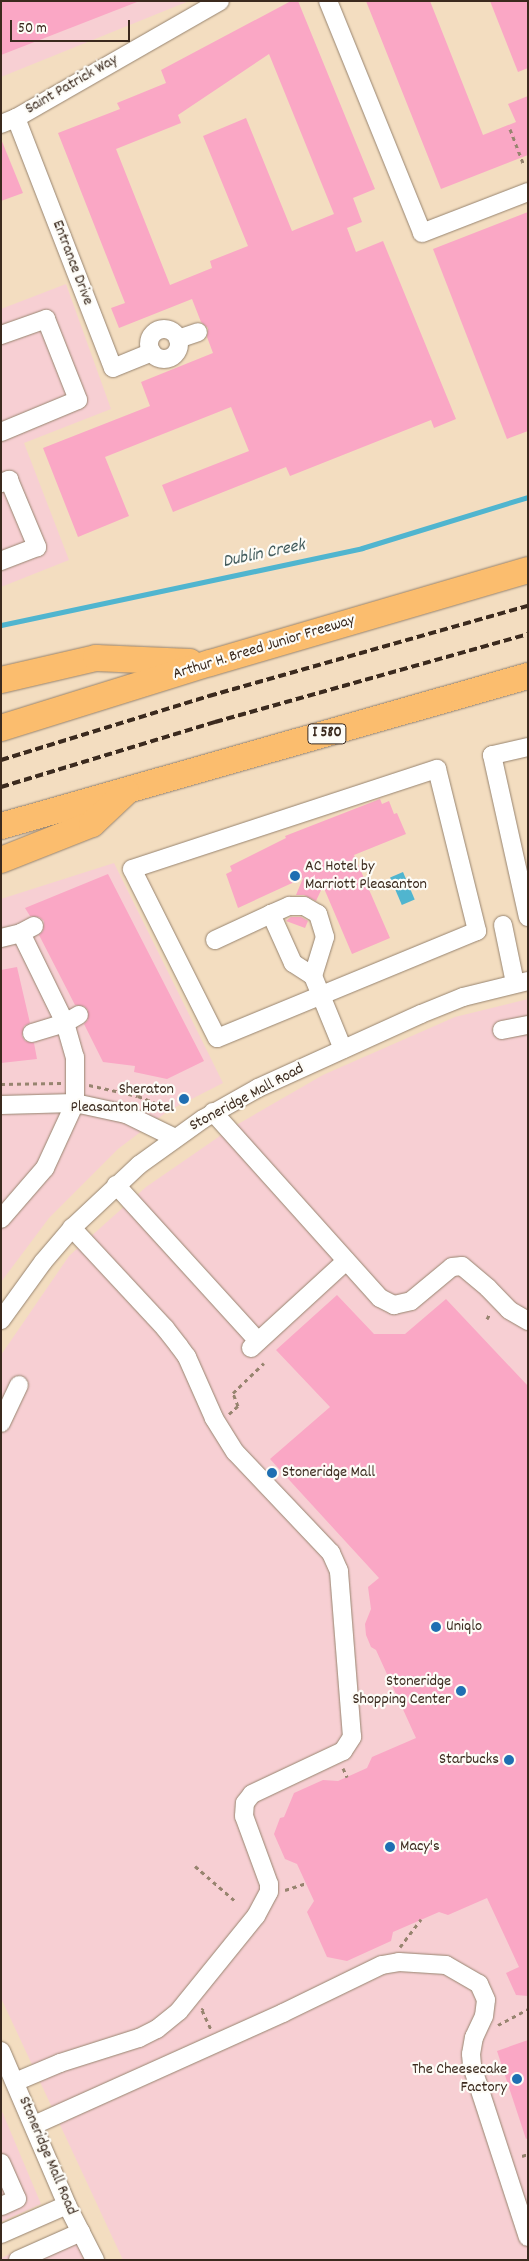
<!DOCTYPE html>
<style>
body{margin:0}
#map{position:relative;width:529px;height:2261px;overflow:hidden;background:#f3ddc0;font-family:Dekko,sans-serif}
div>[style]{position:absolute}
.built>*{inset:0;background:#f7cfd3}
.water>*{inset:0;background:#50b5cf;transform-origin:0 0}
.stream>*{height:5px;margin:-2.5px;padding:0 2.5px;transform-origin:2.5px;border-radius:2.5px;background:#50b5cf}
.building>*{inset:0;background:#faa7c5}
.path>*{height:3px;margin-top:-1.5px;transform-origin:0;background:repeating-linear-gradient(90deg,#97846f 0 4px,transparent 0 8px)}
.roads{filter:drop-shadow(0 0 1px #97846f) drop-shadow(0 0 1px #97846f)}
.minor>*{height:18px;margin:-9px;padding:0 9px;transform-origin:9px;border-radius:9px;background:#fff}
.minor>.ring{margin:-9px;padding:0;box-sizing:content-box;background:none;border:18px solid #fff;border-radius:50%}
.highway>*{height:26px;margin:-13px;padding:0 13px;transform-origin:13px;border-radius:13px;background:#fbbd6e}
.rail>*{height:4px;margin-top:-2px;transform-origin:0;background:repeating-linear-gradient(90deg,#3b2a1e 0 8px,transparent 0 12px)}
.dots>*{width:14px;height:14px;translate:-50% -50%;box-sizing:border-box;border:2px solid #fdfcf7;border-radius:50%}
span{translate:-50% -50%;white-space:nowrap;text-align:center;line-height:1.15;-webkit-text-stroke:4.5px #fdfcf7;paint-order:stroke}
.shield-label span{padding:1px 4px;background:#fdfcf7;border:1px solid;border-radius:4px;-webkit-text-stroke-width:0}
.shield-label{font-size:15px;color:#3b2a1e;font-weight:700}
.street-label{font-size:16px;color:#3b2a1e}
.poi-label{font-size:16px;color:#3b2a1e}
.left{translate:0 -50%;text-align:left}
.right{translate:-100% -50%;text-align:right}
.water-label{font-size:18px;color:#425b5c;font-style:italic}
.frame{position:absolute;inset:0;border:2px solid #3b2a1e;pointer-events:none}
.scale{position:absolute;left:10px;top:20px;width:120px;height:22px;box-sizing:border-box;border:2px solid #3b2a1e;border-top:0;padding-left:6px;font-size:15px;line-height:18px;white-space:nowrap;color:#3b2a1e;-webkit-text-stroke:4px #fdfcf7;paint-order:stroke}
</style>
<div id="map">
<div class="built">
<div style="clip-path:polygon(1px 1px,189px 1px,1px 77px)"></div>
<div style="clip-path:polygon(66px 284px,111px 409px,24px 443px,69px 560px,1px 587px,1px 309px)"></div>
<div style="clip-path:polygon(114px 863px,223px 1083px,168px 1111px,118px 1149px,49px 1218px,1px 1282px,1px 899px)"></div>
<div style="clip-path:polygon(528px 999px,528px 2260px,123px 2260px,1px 1998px,1px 1355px,69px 1256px,146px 1187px,233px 1127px,323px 1075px,455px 1017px)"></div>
<div style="clip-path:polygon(1px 2109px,41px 2204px,1px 2222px)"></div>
<div style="clip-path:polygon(74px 2226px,94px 2260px,1px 2260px,1px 2258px)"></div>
</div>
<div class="water">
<div style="left:403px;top:872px;width:30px;height:14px;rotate:67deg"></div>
</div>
<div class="stream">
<div style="left:1px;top:625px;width:369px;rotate:-12deg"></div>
<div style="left:362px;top:548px;width:174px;rotate:-17.1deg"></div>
</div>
<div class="building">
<div style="clip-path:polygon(1px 1px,137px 1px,137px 2px,1px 55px)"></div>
<div style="clip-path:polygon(evenodd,291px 1px,298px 1px,375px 189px,353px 198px,362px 222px,347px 228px,356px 252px,383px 241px,456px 419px,434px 428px,431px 420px,290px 476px,286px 467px,173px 512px,162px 485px,249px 451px,231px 407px,105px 457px,129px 516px,78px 537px,43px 448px,150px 406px,141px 382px,213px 353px,207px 337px,208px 328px,201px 322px,192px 299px,119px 328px,111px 308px,125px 303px,58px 133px,120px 109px,117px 103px,166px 83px,161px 70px,291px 1px,269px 54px,334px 214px,292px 231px,246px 118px,203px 136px,248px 246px,210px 261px,212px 268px,170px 285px,116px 149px,181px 123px,178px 115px,269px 54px)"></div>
<div style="clip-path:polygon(366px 1px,430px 1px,483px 135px,516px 122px,508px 104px,528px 96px,528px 155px,441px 189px)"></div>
<div style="clip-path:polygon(490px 1px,528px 1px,528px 68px,518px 72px)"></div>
<div style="clip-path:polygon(1px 139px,23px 193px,1px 201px)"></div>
<div style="clip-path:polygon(528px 212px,528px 431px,507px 439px,433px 249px)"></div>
<div style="clip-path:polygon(380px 799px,382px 804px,389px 801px,394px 814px,397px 813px,406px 834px,354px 855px,390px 938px,352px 954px,323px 886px,316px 901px,304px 895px,296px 895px,303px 878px,238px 908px,226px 874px,232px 871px,230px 866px,286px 838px,285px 836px)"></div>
<div style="clip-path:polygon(108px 874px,204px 1061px,167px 1079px,134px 1072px,135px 1066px,103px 1062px,84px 1024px,88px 1020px,88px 1010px,84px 1006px,75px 1005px,39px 935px,43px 931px,44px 921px,39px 917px,30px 916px,25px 908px)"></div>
<div style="clip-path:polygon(291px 917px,301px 917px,308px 921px,305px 928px,286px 921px)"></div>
<div style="clip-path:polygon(17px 967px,30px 1023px,24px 1026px,22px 1036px,25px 1041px,34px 1043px,37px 1059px,1px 1063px,1px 970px)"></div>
<div style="clip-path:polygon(337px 1295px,374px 1334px,405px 1334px,446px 1299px,528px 1386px,528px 1996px,516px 1995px,506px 1973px,519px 1967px,487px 1898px,448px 1915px,439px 1912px,393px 1932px,391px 1941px,347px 1961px,327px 1957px,307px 1912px,314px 1901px,297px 1864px,285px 1859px,274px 1834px,280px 1818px,284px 1817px,294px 1793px,323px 1780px,338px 1781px,367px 1768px,372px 1757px,416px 1738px,376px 1650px,371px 1647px,366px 1635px,365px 1624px,371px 1609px,368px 1587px,379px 1578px,270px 1459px,330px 1407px,276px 1350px)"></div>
<div style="clip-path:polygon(528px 2040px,528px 2138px,526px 2139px,497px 2051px)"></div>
</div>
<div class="path">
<div style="left:510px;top:129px;width:39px;rotate:69deg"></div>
<div style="left:1px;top:1084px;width:60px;rotate:-1deg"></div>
<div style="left:89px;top:1085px;width:50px;rotate:12.7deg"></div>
<div style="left:138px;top:1096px;width:18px;rotate:22deg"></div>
<div style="left:487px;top:1319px;width:7px;rotate:-63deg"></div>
<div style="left:229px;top:1414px;width:12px;rotate:-42deg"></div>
<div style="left:238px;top:1406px;width:14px;rotate:-111deg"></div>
<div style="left:233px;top:1393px;width:43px;rotate:-44.1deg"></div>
<div style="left:343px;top:1768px;width:10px;rotate:66deg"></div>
<div style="left:195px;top:1866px;width:52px;rotate:41.1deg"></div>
<div style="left:285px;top:1890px;width:22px;rotate:-18deg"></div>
<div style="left:400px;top:1947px;width:35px;rotate:-53deg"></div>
<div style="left:203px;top:2008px;width:2px;rotate:117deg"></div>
<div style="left:202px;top:2010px;width:21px;rotate:65deg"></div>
<div style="left:498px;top:2025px;width:34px;rotate:-28deg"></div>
<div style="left:522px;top:2156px;width:6px;rotate:-18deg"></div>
</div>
<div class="roads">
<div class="minor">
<div style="left:328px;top:1px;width:250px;rotate:67.9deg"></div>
<div style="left:422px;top:233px;width:114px;rotate:-21.1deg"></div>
<div style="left:16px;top:118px;width:268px;rotate:68.8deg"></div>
<div style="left:113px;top:368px;width:42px;rotate:-22.3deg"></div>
<div style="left:1px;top:124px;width:16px;rotate:-22deg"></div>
<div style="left:16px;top:118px;width:235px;rotate:-29.8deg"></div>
<div class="ring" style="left:149px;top:329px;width:12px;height:12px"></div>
<div style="left:1px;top:335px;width:48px;rotate:-19.6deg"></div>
<div style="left:46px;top:319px;width:87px;rotate:68.4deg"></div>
<div style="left:78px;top:400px;width:83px;rotate:157.4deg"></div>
<div style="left:178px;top:339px;width:21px;rotate:-19deg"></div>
<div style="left:1px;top:483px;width:9px;rotate:-21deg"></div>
<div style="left:9px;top:480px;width:73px;rotate:67.3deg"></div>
<div style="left:37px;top:547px;width:39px;rotate:159deg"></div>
<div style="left:528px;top:747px;width:37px;rotate:167deg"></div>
<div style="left:492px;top:755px;width:166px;rotate:77.5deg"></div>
<div style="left:437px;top:769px;width:167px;rotate:76.1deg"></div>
<div style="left:477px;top:931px;width:281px;rotate:157.6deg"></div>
<div style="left:217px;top:1038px;width:189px;rotate:-116.7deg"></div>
<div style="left:132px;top:869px;width:321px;rotate:-18.2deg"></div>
<div style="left:503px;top:925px;width:59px;rotate:78.3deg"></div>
<div style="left:34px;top:926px;width:15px;rotate:152deg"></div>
<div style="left:21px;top:933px;width:100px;rotate:63.9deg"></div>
<div style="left:65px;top:1023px;width:35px;rotate:74deg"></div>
<div style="left:75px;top:1057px;width:46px;rotate:90deg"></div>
<div style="left:75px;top:1103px;width:52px;rotate:12.2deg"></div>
<div style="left:126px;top:1114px;width:55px;rotate:26.1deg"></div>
<div style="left:1px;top:938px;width:21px;rotate:-14deg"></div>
<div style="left:215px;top:940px;width:62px;rotate:-24.9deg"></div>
<div style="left:313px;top:976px;width:24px;rotate:-147deg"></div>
<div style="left:293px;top:963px;width:54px;rotate:-114.2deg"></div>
<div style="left:271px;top:914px;width:20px;rotate:-24deg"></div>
<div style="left:289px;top:906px;width:15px"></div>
<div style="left:304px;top:906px;width:16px;rotate:30deg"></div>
<div style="left:318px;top:914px;width:24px;rotate:73deg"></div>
<div style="left:325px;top:937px;width:41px;rotate:107.1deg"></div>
<div style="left:313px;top:976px;width:79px;rotate:67.7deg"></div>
<div style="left:502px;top:1030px;width:26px;rotate:-11deg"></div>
<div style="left:32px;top:1033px;width:34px;rotate:-17deg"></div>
<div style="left:65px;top:1023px;width:16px;rotate:-30deg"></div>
<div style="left:1px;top:1105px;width:74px;rotate:-1.5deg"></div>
<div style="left:75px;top:1103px;width:72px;rotate:114.8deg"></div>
<div style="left:45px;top:1168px;width:67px;rotate:130.8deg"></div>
<div style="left:213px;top:1112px;width:250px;rotate:48.1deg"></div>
<div style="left:380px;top:1298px;width:16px;rotate:27deg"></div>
<div style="left:394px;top:1305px;width:17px;rotate:-13deg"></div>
<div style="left:411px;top:1301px;width:53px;rotate:-39.7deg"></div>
<div style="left:452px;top:1267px;width:10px;rotate:-6deg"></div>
<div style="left:462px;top:1266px;width:34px;rotate:40deg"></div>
<div style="left:488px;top:1288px;width:30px;rotate:46deg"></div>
<div style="left:509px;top:1310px;width:22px;rotate:30deg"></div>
<div style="left:116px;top:1185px;width:211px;rotate:47.7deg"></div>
<div style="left:1px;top:1320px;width:72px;rotate:-54.1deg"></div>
<div style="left:43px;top:1262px;width:45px;rotate:-49.5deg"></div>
<div style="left:72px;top:1228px;width:92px;rotate:-43.2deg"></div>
<div style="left:139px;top:1165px;width:79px;rotate:-35.7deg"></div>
<div style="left:203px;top:1119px;width:63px;rotate:-29.4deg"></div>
<div style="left:258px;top:1088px;width:179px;rotate:-24.4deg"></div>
<div style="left:421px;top:1014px;width:45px;rotate:-22deg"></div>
<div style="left:463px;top:997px;width:67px;rotate:-13.8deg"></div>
<div style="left:251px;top:1348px;width:129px;rotate:-42.5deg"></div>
<div style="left:1px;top:1423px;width:42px;rotate:-64.7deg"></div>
<div style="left:1px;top:2051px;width:168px;rotate:66.8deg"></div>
<div style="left:67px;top:2205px;width:62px;rotate:63deg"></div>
<div style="left:15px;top:2082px;width:49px;rotate:-22.9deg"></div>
<div style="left:60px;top:2063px;width:83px;rotate:-17.6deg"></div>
<div style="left:139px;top:2038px;width:20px;rotate:-27deg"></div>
<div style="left:157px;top:2029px;width:28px;rotate:-39deg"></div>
<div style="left:179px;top:2011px;width:122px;rotate:-51deg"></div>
<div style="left:256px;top:1916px;width:27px;rotate:-62deg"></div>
<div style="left:269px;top:1892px;width:8px;rotate:-90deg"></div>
<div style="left:269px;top:1884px;width:72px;rotate:-110.2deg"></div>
<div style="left:244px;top:1816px;width:13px;rotate:-86deg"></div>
<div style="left:245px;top:1803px;width:11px;rotate:-52deg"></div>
<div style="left:252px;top:1794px;width:101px;rotate:-25.3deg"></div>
<div style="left:343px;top:1751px;width:17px;rotate:-57deg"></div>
<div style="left:352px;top:1737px;width:167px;rotate:-94.5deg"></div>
<div style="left:339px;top:1571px;width:20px;rotate:-114deg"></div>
<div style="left:331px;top:1553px;width:139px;rotate:-133.5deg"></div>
<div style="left:235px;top:1452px;width:40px;rotate:-122deg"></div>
<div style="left:214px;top:1418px;width:67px;rotate:-113.9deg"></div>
<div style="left:187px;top:1357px;width:14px;rotate:-126deg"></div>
<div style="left:179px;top:1346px;width:23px;rotate:-128deg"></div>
<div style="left:165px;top:1328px;width:137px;rotate:-132.9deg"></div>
<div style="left:34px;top:2125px;width:273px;rotate:-24.2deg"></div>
<div style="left:283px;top:2013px;width:110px;rotate:-25.9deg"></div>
<div style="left:382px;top:1965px;width:17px;rotate:-10deg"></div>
<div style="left:399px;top:1962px;width:47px;rotate:3.7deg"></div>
<div style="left:446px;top:1965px;width:38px;rotate:30deg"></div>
<div style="left:479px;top:1984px;width:17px;rotate:66deg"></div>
<div style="left:486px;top:2000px;width:16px;rotate:97deg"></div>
<div style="left:484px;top:2016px;width:23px;rotate:115deg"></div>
<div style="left:474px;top:2037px;width:17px;rotate:100deg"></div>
<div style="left:471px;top:2054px;width:12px;rotate:85deg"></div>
<div style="left:472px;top:2066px;width:180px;rotate:71.9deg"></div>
<div style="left:1px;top:2163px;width:39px;rotate:66deg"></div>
<div style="left:17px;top:2199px;width:17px;rotate:156deg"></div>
<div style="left:1px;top:2234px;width:72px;rotate:-23.7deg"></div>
<div style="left:18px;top:2260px;width:69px;rotate:-24deg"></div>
</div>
<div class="highway">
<div style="left:1px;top:680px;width:98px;rotate:-13deg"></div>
<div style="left:96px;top:658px;width:94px;rotate:2.4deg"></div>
<div style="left:1px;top:728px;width:219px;rotate:-17.3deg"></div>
<div style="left:210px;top:663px;width:331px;rotate:-16.3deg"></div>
<div style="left:1px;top:826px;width:548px;rotate:-15.89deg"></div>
<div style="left:1px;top:860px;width:98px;rotate:-21.6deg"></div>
<div style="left:92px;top:824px;width:47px;rotate:-43.3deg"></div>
</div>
</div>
<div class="rail">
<div style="left:1px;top:760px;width:218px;rotate:-17.1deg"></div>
<div style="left:209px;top:696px;width:331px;rotate:-15.8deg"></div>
<div style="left:1px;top:787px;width:224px;rotate:-16.9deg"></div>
<div style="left:215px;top:722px;width:325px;rotate:-15.7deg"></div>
</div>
<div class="dots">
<div style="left:295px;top:876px;background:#1f6fb2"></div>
<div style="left:184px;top:1099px;background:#1f6fb2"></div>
<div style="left:272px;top:1473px;background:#1f6fb2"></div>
<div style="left:436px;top:1627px;background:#1f6fb2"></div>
<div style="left:461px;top:1691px;background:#1f6fb2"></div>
<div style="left:509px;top:1760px;background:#1f6fb2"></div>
<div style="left:390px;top:1847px;background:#1f6fb2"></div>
<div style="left:517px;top:2079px;background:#1f6fb2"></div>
</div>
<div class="shield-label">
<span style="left:327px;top:734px">I 580</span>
</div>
<div class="street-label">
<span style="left:72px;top:85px;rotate:-30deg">Saint Patrick Way</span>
<span style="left:72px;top:263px;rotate:69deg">Entrance Drive</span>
<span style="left:264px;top:648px;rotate:-17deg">Arthur H. Breed Junior Freeway</span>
<span style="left:247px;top:1098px;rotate:-28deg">Stoneridge Mall Road</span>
<span style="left:47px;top:2156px;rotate:67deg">Stoneridge Mall Road</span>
</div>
<div class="poi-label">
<span class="left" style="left:305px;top:876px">AC Hotel by<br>Marriott Pleasanton</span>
<span class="right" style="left:174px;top:1099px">Sheraton<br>Pleasanton Hotel</span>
<span class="left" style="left:282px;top:1473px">Stoneridge Mall</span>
<span class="left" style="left:446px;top:1627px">Uniqlo</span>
<span class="right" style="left:451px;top:1691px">Stoneridge<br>Shopping Center</span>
<span class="right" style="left:499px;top:1760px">Starbucks</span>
<span class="left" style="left:400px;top:1847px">Macy's</span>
<span class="right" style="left:507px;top:2079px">The Cheesecake<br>Factory</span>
</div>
<div class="water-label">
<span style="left:264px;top:555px;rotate:-12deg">Dublin Creek</span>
</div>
<div class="frame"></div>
<div class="scale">50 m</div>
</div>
